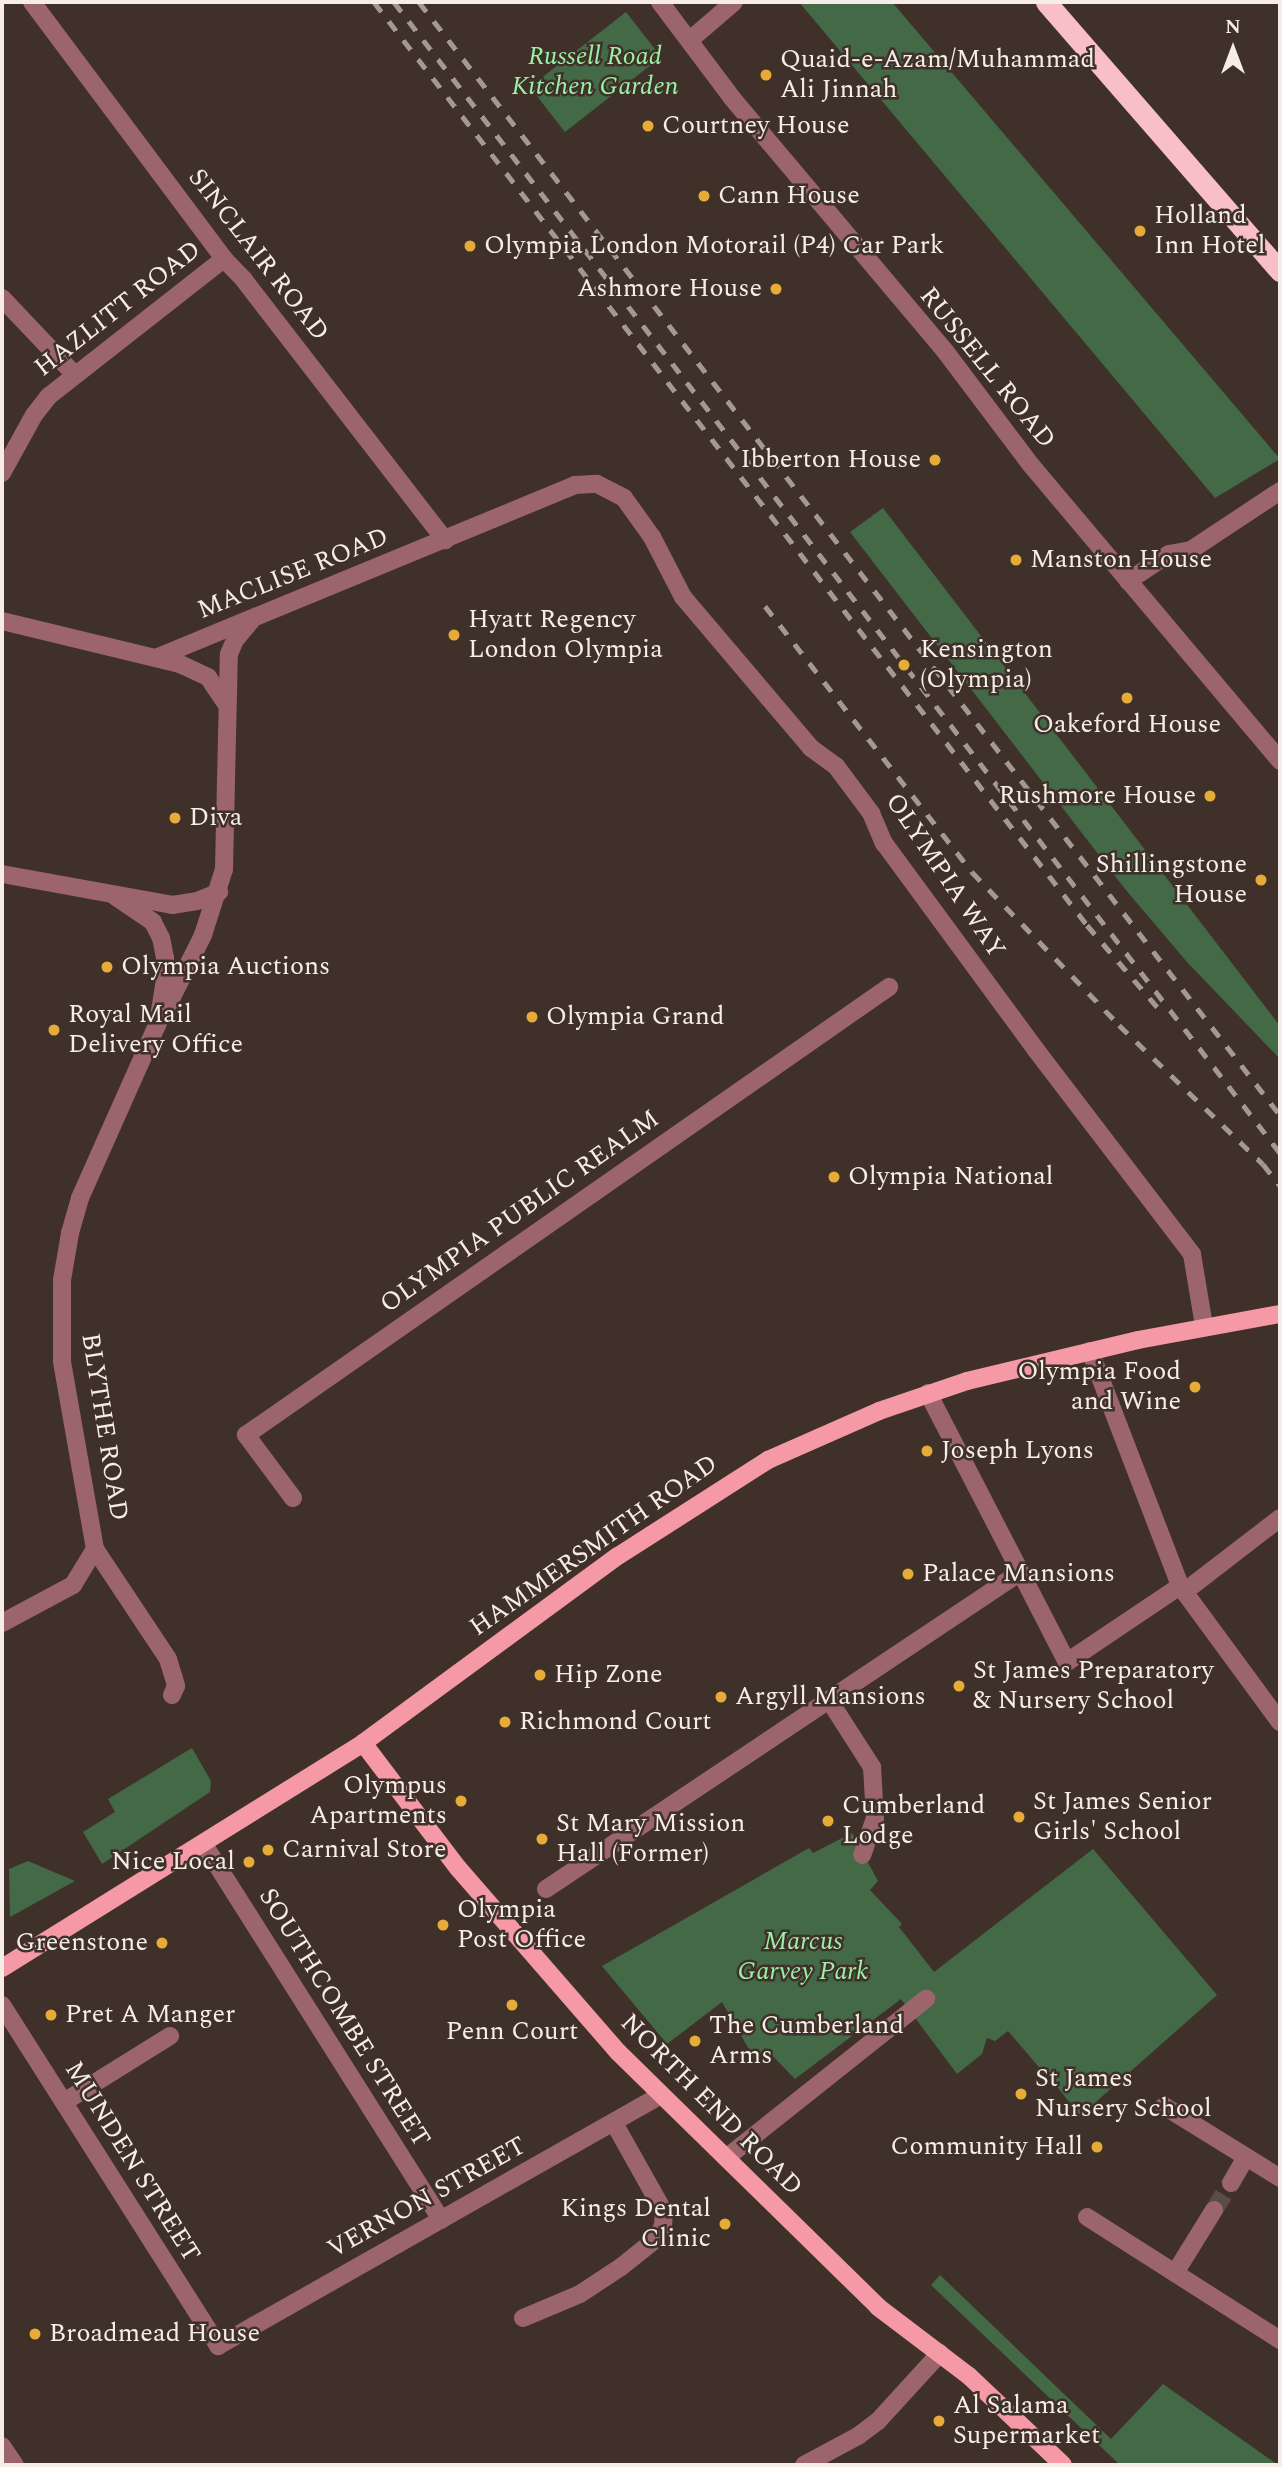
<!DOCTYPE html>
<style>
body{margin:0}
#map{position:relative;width:1282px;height:2467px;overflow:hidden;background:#3f3129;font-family:Spectral,serif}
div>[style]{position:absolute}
.green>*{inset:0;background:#436947;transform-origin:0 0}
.minor-tunnel>*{height:18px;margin-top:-9px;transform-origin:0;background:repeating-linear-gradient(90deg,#5b4d46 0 18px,transparent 0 27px)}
.minor>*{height:18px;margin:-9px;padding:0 9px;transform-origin:9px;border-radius:9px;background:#9c646b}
.major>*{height:18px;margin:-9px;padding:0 9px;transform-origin:9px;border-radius:9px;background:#f599a6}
.highway>*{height:21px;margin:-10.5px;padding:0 10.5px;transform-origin:10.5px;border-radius:10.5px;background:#f8bfc6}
.rail>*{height:5px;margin-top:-2.5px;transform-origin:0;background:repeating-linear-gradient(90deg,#a49992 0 12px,transparent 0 24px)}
.dots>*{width:19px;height:19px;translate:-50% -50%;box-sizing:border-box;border:4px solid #3f3129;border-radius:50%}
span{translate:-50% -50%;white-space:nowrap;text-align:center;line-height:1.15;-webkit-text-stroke:5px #3f3129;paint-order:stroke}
.park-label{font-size:26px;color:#9af0a4;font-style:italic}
.poi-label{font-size:26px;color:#f7ede8}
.left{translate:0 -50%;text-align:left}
.right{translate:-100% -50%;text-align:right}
.street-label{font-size:26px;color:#f7ede8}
.frame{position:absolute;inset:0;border:4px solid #f7ede8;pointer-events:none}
.north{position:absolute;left:1198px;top:14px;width:70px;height:70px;-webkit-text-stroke:5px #3f3129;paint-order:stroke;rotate:0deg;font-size:19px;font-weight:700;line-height:28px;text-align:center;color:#f7ede8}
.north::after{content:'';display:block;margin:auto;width:24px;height:32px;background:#f7ede8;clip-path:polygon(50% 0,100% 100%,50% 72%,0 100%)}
</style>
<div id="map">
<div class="green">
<div style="clip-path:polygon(799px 2px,892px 2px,1280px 459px,1215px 498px)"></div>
<div style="left:626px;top:12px;width:57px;height:122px;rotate:52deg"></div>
<div style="clip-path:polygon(883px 508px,1280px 1026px,1280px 1059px,1187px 962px,1125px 889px,850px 532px)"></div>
<div style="clip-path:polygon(192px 1748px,211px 1781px,210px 1792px,102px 1864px,83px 1832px,115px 1812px,108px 1799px)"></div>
<div style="clip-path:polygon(852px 1833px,878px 1881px,870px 1890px,902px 1924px,899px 1927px,934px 1972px,1093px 1849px,1217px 1995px,1080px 2116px,1055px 2084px,1057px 2076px,1045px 2070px,1044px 2073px,1008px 2031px,995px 2041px,987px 2038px,982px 2054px,957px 2074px,901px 1999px,795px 2079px,765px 2048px,755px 2060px,722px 2002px,667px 2044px,602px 1966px,809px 1848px,813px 1853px)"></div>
<div style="clip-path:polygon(28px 1861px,75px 1881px,10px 1917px,9px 1869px)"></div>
<div style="clip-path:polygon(940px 2275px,1111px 2439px,1163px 2384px,1278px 2465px,1120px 2465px,931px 2285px)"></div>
</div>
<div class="minor-tunnel">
<div style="left:1214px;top:2210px;width:32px;rotate:-58deg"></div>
</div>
<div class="minor">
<div style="left:32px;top:2px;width:321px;rotate:53.2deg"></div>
<div style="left:224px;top:259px;width:29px;rotate:46deg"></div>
<div style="left:244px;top:280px;width:329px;rotate:52.3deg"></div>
<div style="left:660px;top:2px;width:120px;rotate:53.1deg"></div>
<div style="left:732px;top:98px;width:331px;rotate:49.9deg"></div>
<div style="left:945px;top:351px;width:143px;rotate:53deg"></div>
<div style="left:1031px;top:465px;width:387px;rotate:49.9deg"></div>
<div style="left:690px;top:40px;width:58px;rotate:-40.8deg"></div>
<div style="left:2px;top:298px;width:106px;rotate:46.5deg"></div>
<div style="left:2px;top:473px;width:66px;rotate:-61.1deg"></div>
<div style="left:34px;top:415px;width:24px;rotate:-52deg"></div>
<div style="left:49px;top:396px;width:222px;rotate:-38.1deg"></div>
<div style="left:1128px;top:581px;width:49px;rotate:-33.4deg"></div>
<div style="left:1169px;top:554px;width:22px;rotate:-10deg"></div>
<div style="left:1191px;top:550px;width:107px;rotate:-33.5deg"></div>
<div style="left:2px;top:621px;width:183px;rotate:13.6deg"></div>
<div style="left:180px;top:664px;width:31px;rotate:25deg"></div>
<div style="left:208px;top:677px;width:34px;rotate:56deg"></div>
<div style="left:158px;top:657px;width:451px;rotate:-22.4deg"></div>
<div style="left:575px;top:485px;width:22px;rotate:-3deg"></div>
<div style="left:597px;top:484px;width:30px;rotate:27deg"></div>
<div style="left:624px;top:498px;width:48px;rotate:54.3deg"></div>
<div style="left:652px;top:537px;width:68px;rotate:62.7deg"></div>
<div style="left:683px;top:597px;width:198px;rotate:49.7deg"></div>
<div style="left:811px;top:748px;width:31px;rotate:36deg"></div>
<div style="left:836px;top:766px;width:59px;rotate:53.3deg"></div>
<div style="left:871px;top:813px;width:33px;rotate:67deg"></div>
<div style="left:884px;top:843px;width:257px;rotate:53.7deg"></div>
<div style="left:1036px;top:1050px;width:257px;rotate:52.6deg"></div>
<div style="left:1192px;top:1254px;width:73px;rotate:80.5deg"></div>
<div style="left:2px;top:874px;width:173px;rotate:10.3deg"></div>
<div style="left:172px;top:905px;width:25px;rotate:-9deg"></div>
<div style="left:197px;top:901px;width:24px;rotate:-22deg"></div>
<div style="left:165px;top:1011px;width:85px;rotate:-63.4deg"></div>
<div style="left:203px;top:935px;width:69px;rotate:-72.3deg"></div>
<div style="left:224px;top:869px;width:215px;rotate:-88.7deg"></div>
<div style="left:229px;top:654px;width:15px;rotate:-67deg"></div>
<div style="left:235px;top:640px;width:25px;rotate:-50deg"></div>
<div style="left:1090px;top:1351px;width:252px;rotate:69deg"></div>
<div style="left:1180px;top:1586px;width:169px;rotate:53.7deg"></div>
<div style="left:928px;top:1393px;width:303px;rotate:62.7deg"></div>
<div style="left:1067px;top:1662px;width:136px;rotate:-33.9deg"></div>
<div style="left:293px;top:1498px;width:79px;rotate:-126.7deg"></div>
<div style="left:246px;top:1435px;width:784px;rotate:-34.87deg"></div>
<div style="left:95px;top:1549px;width:132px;rotate:56.4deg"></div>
<div style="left:168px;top:1659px;width:28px;rotate:73deg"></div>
<div style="left:176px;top:1686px;width:10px;rotate:114deg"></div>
<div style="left:1184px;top:1592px;width:121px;rotate:-37.6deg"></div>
<div style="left:2px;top:1623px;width:81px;rotate:-28.2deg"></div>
<div style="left:73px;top:1585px;width:42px;rotate:-58.6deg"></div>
<div style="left:95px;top:1549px;width:191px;rotate:-100deg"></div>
<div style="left:62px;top:1361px;width:81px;rotate:-90deg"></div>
<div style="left:62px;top:1280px;width:48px;rotate:-80.3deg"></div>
<div style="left:70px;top:1233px;width:36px;rotate:-74deg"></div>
<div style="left:80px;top:1198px;width:192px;rotate:-66deg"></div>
<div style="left:158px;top:1023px;width:44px;rotate:-80.8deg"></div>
<div style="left:165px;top:980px;width:22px;rotate:-90deg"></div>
<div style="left:165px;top:958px;width:20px;rotate:-101deg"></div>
<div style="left:161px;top:938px;width:18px;rotate:-117deg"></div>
<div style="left:153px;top:922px;width:45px;rotate:-146deg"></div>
<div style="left:829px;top:1700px;width:80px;rotate:57.3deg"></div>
<div style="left:872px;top:1767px;width:51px;rotate:86.6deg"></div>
<div style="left:875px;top:1818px;width:39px;rotate:109deg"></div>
<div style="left:203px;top:1843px;width:446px;rotate:57.7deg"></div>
<div style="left:546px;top:1889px;width:569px;rotate:-33.75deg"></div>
<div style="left:2px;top:2005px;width:404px;rotate:57.6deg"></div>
<div style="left:218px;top:2346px;width:509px;rotate:-29.54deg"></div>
<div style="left:64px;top:2102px;width:125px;rotate:-31.9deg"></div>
<div style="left:1164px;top:2106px;width:137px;rotate:31.8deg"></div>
<div style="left:726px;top:2158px;width:256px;rotate:-38.5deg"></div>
<div style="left:1231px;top:2183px;width:30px;rotate:-60deg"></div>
<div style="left:1087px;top:2217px;width:229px;rotate:32.5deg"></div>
<div style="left:1175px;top:2273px;width:74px;rotate:-58.2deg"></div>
<div style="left:523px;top:2318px;width:62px;rotate:-22.8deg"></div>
<div style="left:580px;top:2294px;width:49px;rotate:-33.4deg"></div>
<div style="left:621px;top:2267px;width:45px;rotate:-38.7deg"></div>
<div style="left:656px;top:2239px;width:15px;rotate:-62deg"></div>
<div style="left:663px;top:2226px;width:14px;rotate:-86deg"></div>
<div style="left:664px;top:2212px;width:102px;rotate:-119.3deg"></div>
<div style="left:2px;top:2446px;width:23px;rotate:56deg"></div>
<div style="left:804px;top:2465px;width:61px;rotate:-28.2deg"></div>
<div style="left:858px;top:2436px;width:25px;rotate:-37deg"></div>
<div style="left:878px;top:2421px;width:92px;rotate:-47.6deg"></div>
</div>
<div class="major">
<div style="left:363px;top:1743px;width:157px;rotate:52.8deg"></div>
<div style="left:458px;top:1868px;width:244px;rotate:49deg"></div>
<div style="left:618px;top:2052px;width:364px;rotate:44.4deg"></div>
<div style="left:878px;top:2307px;width:114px;rotate:37.2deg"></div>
<div style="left:969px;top:2376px;width:129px;rotate:43.4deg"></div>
<div style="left:2px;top:1968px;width:425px;rotate:-31.9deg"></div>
<div style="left:363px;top:1743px;width:316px;rotate:-36.3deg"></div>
<div style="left:618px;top:1556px;width:178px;rotate:-32.6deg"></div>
<div style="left:768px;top:1460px;width:121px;rotate:-23.8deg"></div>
<div style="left:879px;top:1411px;width:93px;rotate:-18.8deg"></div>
<div style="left:967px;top:1381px;width:176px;rotate:-13.5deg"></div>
<div style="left:1138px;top:1340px;width:144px;rotate:-10.4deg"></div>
</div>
<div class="highway">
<div style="left:1046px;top:2px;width:357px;rotate:49deg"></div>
</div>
<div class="rail">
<div style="left:374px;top:2px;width:1166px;rotate:52.31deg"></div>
<div style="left:1087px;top:925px;width:111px;rotate:49.4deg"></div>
<div style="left:394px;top:2px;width:1453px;rotate:52.41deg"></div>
<div style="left:419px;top:2px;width:1407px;rotate:52.28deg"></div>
<div style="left:765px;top:606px;width:337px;rotate:52.1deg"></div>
<div style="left:972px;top:872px;width:212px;rotate:46.1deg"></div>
<div style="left:1119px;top:1025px;width:200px;rotate:44deg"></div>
<div style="left:1263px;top:1164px;width:28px;rotate:52deg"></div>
</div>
<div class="dots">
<div style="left:766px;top:75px;background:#e7ac37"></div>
<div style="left:648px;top:126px;background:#e7ac37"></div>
<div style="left:704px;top:196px;background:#e7ac37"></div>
<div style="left:1140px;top:231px;background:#e7ac37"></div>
<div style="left:470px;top:246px;background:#e7ac37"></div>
<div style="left:776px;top:289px;background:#e7ac37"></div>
<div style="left:935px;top:460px;background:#e7ac37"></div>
<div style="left:1016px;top:560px;background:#e7ac37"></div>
<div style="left:454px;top:635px;background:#e7ac37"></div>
<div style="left:904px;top:665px;background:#e7ac37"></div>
<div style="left:1127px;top:698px;background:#e7ac37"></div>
<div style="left:1210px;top:796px;background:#e7ac37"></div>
<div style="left:175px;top:818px;background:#e7ac37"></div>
<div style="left:1261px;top:880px;background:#e7ac37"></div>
<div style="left:107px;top:967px;background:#e7ac37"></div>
<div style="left:532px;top:1017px;background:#e7ac37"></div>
<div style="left:54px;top:1030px;background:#e7ac37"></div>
<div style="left:834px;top:1177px;background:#e7ac37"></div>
<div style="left:1195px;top:1387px;background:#e7ac37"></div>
<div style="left:927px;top:1451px;background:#e7ac37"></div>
<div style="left:908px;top:1574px;background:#e7ac37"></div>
<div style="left:540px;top:1675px;background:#e7ac37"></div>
<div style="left:959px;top:1686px;background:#e7ac37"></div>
<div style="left:721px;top:1697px;background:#e7ac37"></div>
<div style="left:505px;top:1722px;background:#e7ac37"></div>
<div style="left:461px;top:1801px;background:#e7ac37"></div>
<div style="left:1019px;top:1817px;background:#e7ac37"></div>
<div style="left:828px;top:1821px;background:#e7ac37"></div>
<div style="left:542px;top:1839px;background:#e7ac37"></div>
<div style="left:268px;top:1850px;background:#e7ac37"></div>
<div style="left:249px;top:1862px;background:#e7ac37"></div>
<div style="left:443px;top:1925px;background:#e7ac37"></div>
<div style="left:162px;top:1943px;background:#e7ac37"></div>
<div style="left:512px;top:2005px;background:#e7ac37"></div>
<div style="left:51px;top:2015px;background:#e7ac37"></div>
<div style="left:695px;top:2041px;background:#e7ac37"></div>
<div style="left:1021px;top:2094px;background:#e7ac37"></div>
<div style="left:1097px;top:2147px;background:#e7ac37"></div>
<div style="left:725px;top:2224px;background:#e7ac37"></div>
<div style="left:35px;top:2334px;background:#e7ac37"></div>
<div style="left:939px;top:2421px;background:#e7ac37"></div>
</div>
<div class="park-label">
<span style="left:595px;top:72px">Russell Road<br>Kitchen Garden</span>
<span style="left:803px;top:1957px">Marcus<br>Garvey Park</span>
</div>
<div class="poi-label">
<span class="left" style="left:780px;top:75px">Quaid-e-Azam/Muhammad<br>Ali Jinnah</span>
<span class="left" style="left:662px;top:126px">Courtney House</span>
<span class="left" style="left:718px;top:196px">Cann House</span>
<span class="left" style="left:1154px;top:231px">Holland<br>Inn Hotel</span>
<span class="left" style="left:484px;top:246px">Olympia London Motorail (P4) Car Park</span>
<span class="right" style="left:762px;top:289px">Ashmore House</span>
<span class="right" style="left:921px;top:460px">Ibberton House</span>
<span class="left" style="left:1030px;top:560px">Manston House</span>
<span class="left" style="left:468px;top:635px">Hyatt Regency<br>London Olympia</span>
<span class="left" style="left:920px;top:665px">Kensington<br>(Olympia)</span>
<span style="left:1127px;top:725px">Oakeford House</span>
<span class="right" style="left:1196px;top:796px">Rushmore House</span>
<span class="left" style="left:189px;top:818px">Diva</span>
<span class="right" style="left:1247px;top:880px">Shillingstone<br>House</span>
<span class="left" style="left:121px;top:967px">Olympia Auctions</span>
<span class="left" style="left:68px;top:1030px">Royal Mail<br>Delivery Office</span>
<span class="left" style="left:546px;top:1017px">Olympia Grand</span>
<span class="left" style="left:848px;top:1177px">Olympia National</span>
<span class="right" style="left:1181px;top:1387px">Olympia Food<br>and Wine</span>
<span class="left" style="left:941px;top:1451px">Joseph Lyons</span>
<span class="left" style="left:922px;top:1574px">Palace Mansions</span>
<span class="left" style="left:973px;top:1686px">St James Preparatory<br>&amp; Nursery School</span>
<span class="left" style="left:554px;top:1675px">Hip Zone</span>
<span class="left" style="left:735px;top:1697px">Argyll Mansions</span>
<span class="left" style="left:519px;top:1722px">Richmond Court</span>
<span class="right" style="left:447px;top:1801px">Olympus<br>Apartments</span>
<span class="left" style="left:1033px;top:1817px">St James Senior<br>Girls' School</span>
<span class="left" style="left:842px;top:1821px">Cumberland<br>Lodge</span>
<span class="left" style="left:556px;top:1839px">St Mary Mission<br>Hall (Former)</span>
<span class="left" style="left:282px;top:1850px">Carnival Store</span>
<span class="right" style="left:235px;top:1862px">Nice Local</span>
<span class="left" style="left:457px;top:1925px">Olympia<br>Post Office</span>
<span class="right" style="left:148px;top:1943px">Greenstone</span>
<span class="left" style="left:65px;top:2015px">Pret A Manger</span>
<span class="left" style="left:709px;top:2041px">The Cumberland<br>Arms</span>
<span style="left:512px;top:2032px">Penn Court</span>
<span class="left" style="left:1035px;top:2094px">St James<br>Nursery School</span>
<span class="right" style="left:1083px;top:2147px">Community Hall</span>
<span class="right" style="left:711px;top:2224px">Kings Dental<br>Clinic</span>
<span class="left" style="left:49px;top:2334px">Broadmead House</span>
<span class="left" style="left:953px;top:2421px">Al Salama<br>Supermarket</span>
</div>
<div class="street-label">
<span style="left:258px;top:255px;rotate:52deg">SINCLAIR ROAD</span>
<span style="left:118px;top:309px;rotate:-38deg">HAZLITT ROAD</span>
<span style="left:987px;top:368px;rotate:51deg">RUSSELL ROAD</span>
<span style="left:293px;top:574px;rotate:-22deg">MACLISE ROAD</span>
<span style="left:945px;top:876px;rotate:56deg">OLYMPIA WAY</span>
<span style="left:520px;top:1212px;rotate:-35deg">OLYMPIA PUBLIC REALM</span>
<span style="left:104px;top:1427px;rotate:81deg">BLYTHE ROAD</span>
<span style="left:594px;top:1546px;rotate:-35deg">HAMMERSMITH ROAD</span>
<span style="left:344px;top:2018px;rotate:58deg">SOUTHCOMBE STREET</span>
<span style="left:711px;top:2105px;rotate:45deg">NORTH END ROAD</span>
<span style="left:132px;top:2162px;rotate:58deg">MUNDEN STREET</span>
<span style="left:427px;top:2198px;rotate:-29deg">VERNON STREET</span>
</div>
<div class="frame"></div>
<div class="north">N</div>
</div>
